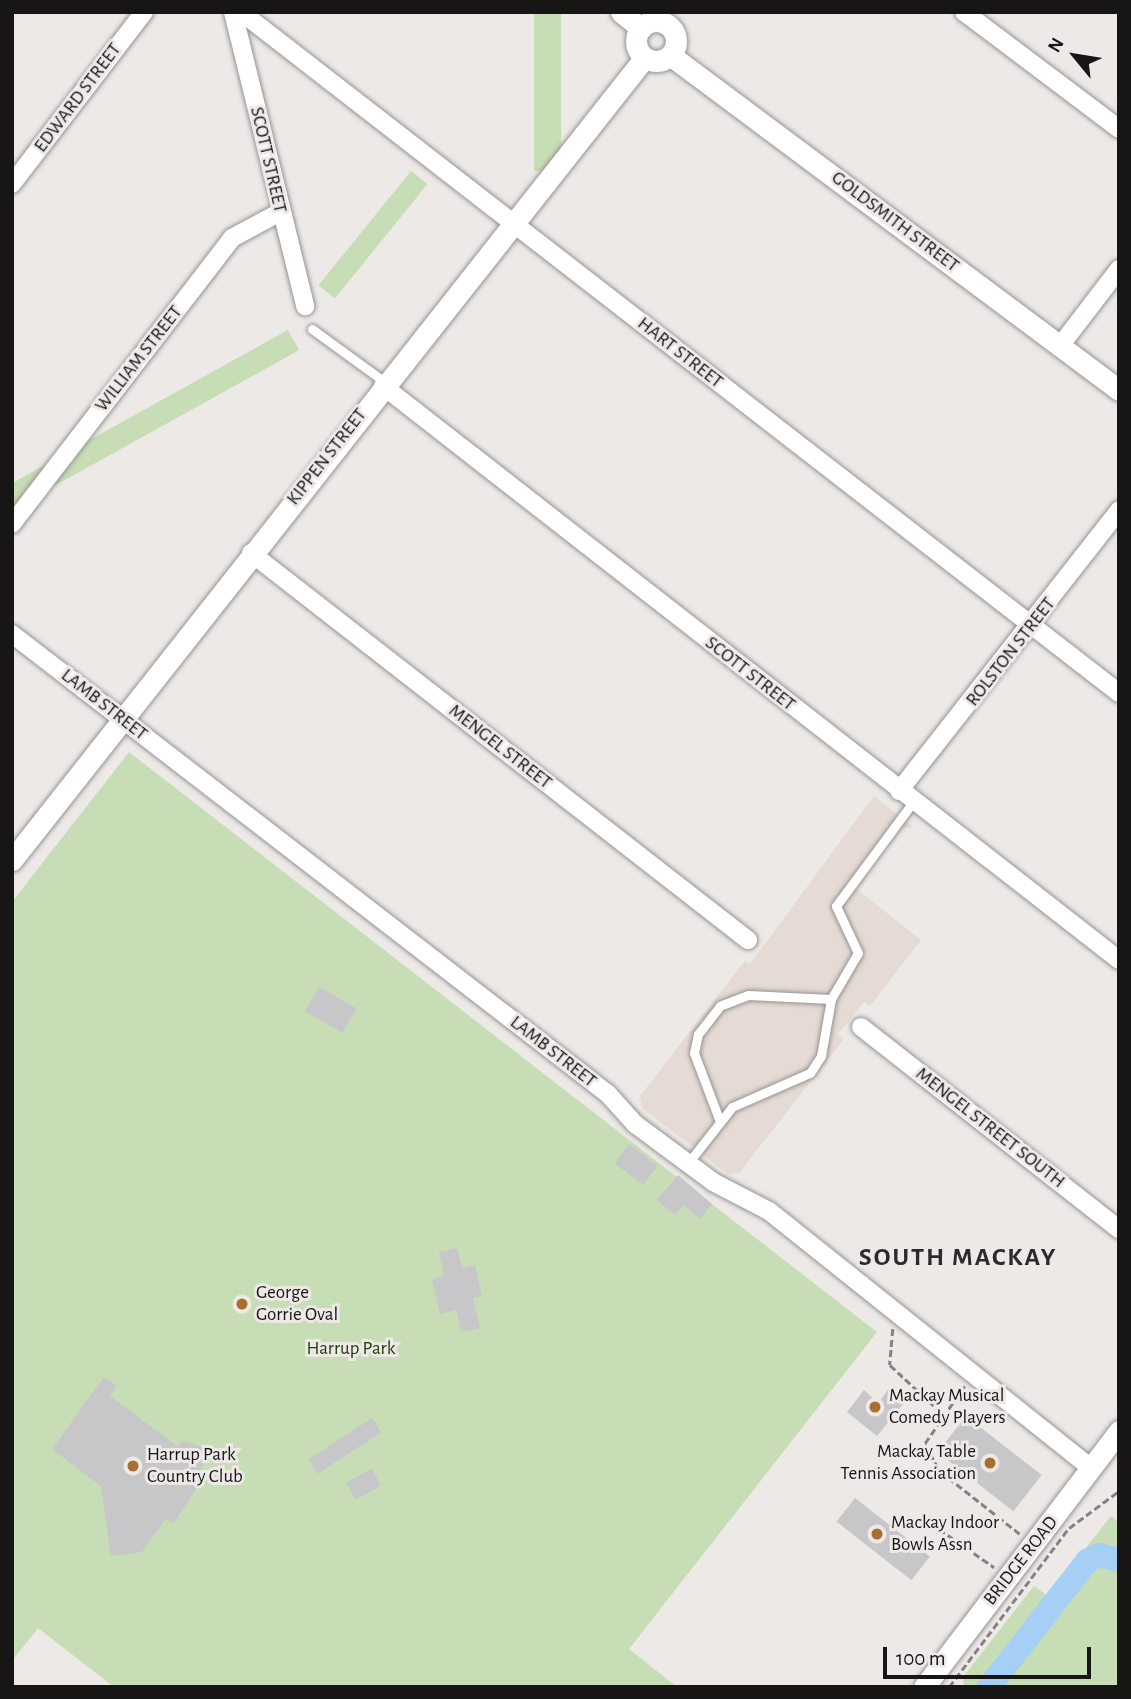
<!DOCTYPE html>
<style>
body{margin:0}
#map{position:relative;width:1131px;height:1699px;overflow:hidden;background:#ede9e7;font-family:"Alegreya Sans",sans-serif}
div>[style]{position:absolute}
.built>*{inset:0;background:#e5dad4}
.green>*{inset:0;background:#c6ddb5;transform-origin:0 0}
.river>*{height:24px;margin:-12px;padding:0 12px;transform-origin:12px;border-radius:12px;background:#a6cff6}
.building>*{inset:0;background:#c7c7ca;transform-origin:0 0}
.path>*{height:2.5px;margin-top:-1.25px;transform-origin:0;background:repeating-linear-gradient(90deg,#858281 0 7px,transparent 0 10.5px)}
.roads{filter:drop-shadow(0 0 2px #969391) drop-shadow(0 0 2px #969391)}
.service>*{height:9px;margin:-4.5px;padding:0 4.5px;transform-origin:4.5px;border-radius:4.5px;background:#fff}
.minor>*{height:18px;margin:-9px;padding:0 9px;transform-origin:9px;border-radius:9px;background:#fff}
.tertiary>*{height:21px;margin:-10.5px;padding:0 10.5px;transform-origin:10.5px;border-radius:10.5px;background:#fff}
.tertiary>.ring{margin:-10.5px;padding:0;box-sizing:content-box;background:none;border:21px solid #fff;border-radius:50%}
.dots>*{width:19px;height:19px;translate:-50% -50%;box-sizing:border-box;border:4px solid #ede9e7;border-radius:50%}
span{translate:-50% -50%;white-space:nowrap;text-align:center;line-height:1.15;-webkit-text-stroke:6px #ede9e7;paint-order:stroke}
.street-label{font-size:19px;color:#171615}
.poi-label{font-size:19px;color:#171615}
.left{translate:0 -50%;text-align:left}
.right{translate:-100% -50%;text-align:right}
.park-label{font-size:19px;color:#243c0b}
.district-label{font-size:26px;color:#2d2b29;font-weight:700;letter-spacing:2px}
.frame{position:absolute;inset:0;border:14px solid #171615;pointer-events:none}
.north{position:absolute;left:1040px;top:21px;width:70px;height:70px;-webkit-text-stroke:5px #ede9e7;paint-order:stroke;rotate:300deg;font-size:19px;font-weight:700;line-height:28px;text-align:center;color:#171615}
.north::after{content:'';display:block;margin:auto;width:24px;height:32px;background:#171615;clip-path:polygon(50% 0,100% 100%,50% 72%,0 100%)}
.scale{position:absolute;left:883px;top:1647px;width:208px;height:32px;box-sizing:border-box;border:4px solid #171615;border-top:0;padding-left:9px;font-size:21px;line-height:24px;white-space:nowrap;color:#171615;-webkit-text-stroke:5px #ede9e7;paint-order:stroke}
</style>
<div id="map">
<div class="built">
<div style="clip-path:polygon(874px 796px,913px 827px,902px 828px,855px 888px,921px 940px,870px 1006px,864px 1002px,838px 1034px,844px 1039px,739px 1173px,728px 1174px,642px 1108px,640px 1096px,745px 961px,750px 964px)"></div>
</div>
<div class="green">
<div style="left:534px;top:12px;width:27px;height:159px"></div>
<div style="left:411px;top:171px;width:21px;height:147px;rotate:39deg"></div>
<div style="left:288px;top:330px;width:23px;height:390px;rotate:61deg"></div>
<div style="clip-path:polygon(129px 752px,877px 1332px,629px 1649px,677px 1687px,114px 1687px,38px 1628px,12px 1661px,12px 902px)"></div>
<div style="clip-path:polygon(1111px 1516px,1119px 1523px,1119px 1687px,964px 1687px,963px 1677px,1034px 1586px,1048px 1596px)"></div>
</div>
<div class="river">
<div style="left:989px;top:1687px;width:160px;rotate:-52.1deg"></div>
<div style="left:1087px;top:1561px;width:13px;rotate:-27deg"></div>
<div style="left:1099px;top:1555px;width:21px;rotate:14deg"></div>
</div>
<div class="building">
<div style="left:319px;top:987px;width:43px;height:28px;rotate:30deg"></div>
<div style="left:629px;top:1144px;width:36px;height:24px;rotate:37deg"></div>
<div style="clip-path:polygon(678px 1175px,712px 1204px,700px 1219px,684px 1205px,675px 1215px,657px 1200px)"></div>
<div style="clip-path:polygon(457px 1248px,462px 1268px,475px 1265px,482px 1296px,473px 1298px,480px 1328px,461px 1332px,456px 1310px,440px 1314px,432px 1279px,444px 1276px,439px 1252px)"></div>
<div style="clip-path:polygon(104px 1377px,117px 1386px,110px 1396px,178px 1447px,182px 1441px,206px 1448px,197px 1488px,174px 1523px,166px 1519px,142px 1552px,111px 1556px,101px 1486px,52px 1449px)"></div>
<div style="clip-path:polygon(891px 1386px,906px 1400px,877px 1436px,847px 1412px,864px 1390px,878px 1403px)"></div>
<div style="left:966px;top:1416px;width:96px;height:46px;rotate:38deg"></div>
<div style="left:372px;top:1418px;width:17px;height:76px;rotate:57deg"></div>
<div style="left:372px;top:1469px;width:19px;height:29px;rotate:62deg"></div>
<div style="left:855px;top:1498px;width:95px;height:30px;rotate:38deg"></div>
</div>
<div class="path">
<div style="left:893px;top:1329px;width:36px;rotate:95deg"></div>
<div style="left:890px;top:1365px;width:72px;rotate:42.8deg"></div>
<div style="left:965px;top:1386px;width:70px;rotate:124.6deg"></div>
<div style="left:925px;top:1444px;width:31px;rotate:61deg"></div>
<div style="left:940px;top:1471px;width:102px;rotate:38.2deg"></div>
<div style="left:922px;top:1517px;width:88px;rotate:34.8deg"></div>
<div style="left:949px;top:1687px;width:199px;rotate:-53deg"></div>
<div style="left:1069px;top:1528px;width:62px;rotate:-36.5deg"></div>
</div>
<div class="roads">
<div class="service">
<div style="left:312px;top:329px;width:90px;rotate:36deg"></div>
<div style="left:831px;top:999px;width:53px;rotate:-59.6deg"></div>
<div style="left:858px;top:953px;width:52px;rotate:-115.1deg"></div>
<div style="left:836px;top:906px;width:129px;rotate:-53.5deg"></div>
<div style="left:688px;top:1163px;width:71px;rotate:-51.8deg"></div>
<div style="left:732px;top:1107px;width:85px;rotate:-23.6deg"></div>
<div style="left:810px;top:1073px;width:20px;rotate:-57deg"></div>
<div style="left:821px;top:1056px;width:58px;rotate:-80deg"></div>
<div style="left:831px;top:999px;width:83px;rotate:-177.2deg"></div>
<div style="left:748px;top:995px;width:30px;rotate:159deg"></div>
<div style="left:720px;top:1006px;width:36px;rotate:128deg"></div>
<div style="left:698px;top:1034px;width:19px;rotate:102deg"></div>
<div style="left:694px;top:1053px;width:71px;rotate:69.3deg"></div>
</div>
<div class="minor">
<div style="left:233px;top:12px;width:303px;rotate:76.2deg"></div>
<div style="left:241px;top:12px;width:1111px;rotate:37.8deg"></div>
<div style="left:964px;top:12px;width:194px;rotate:37deg"></div>
<div style="left:12px;top:184px;width:217px;rotate:-52.5deg"></div>
<div style="left:1060px;top:346px;width:97px;rotate:-52.5deg"></div>
<div style="left:383px;top:386px;width:933px;rotate:37.95deg"></div>
<div style="left:12px;top:524px;width:361px;rotate:-52.4deg"></div>
<div style="left:232px;top:238px;width:55px;rotate:-28.4deg"></div>
<div style="left:251px;top:553px;width:630px;rotate:37.91deg"></div>
<div style="left:12px;top:634px;width:753px;rotate:37.66deg"></div>
<div style="left:608px;top:1094px;width:40px;rotate:48deg"></div>
<div style="left:635px;top:1124px;width:97px;rotate:36.6deg"></div>
<div style="left:713px;top:1182px;width:63px;rotate:27.4deg"></div>
<div style="left:769px;top:1211px;width:413px;rotate:38.6deg"></div>
<div style="left:899px;top:791px;width:357px;rotate:-51.9deg"></div>
<div style="left:861px;top:1027px;width:328px;rotate:38.1deg"></div>
</div>
<div class="tertiary">
<div style="left:621px;top:12px;width:26px;rotate:39deg"></div>
<div class="ring" style="left:636px;top:21px;width:19px;height:19px"></div>
<div style="left:670px;top:55px;width:560px;rotate:36.73deg"></div>
<div style="left:12px;top:860px;width:1022px;rotate:-51.75deg"></div>
<div style="left:924px;top:1687px;width:322px;rotate:-52.7deg"></div>
</div>
</div>
<div class="dots">
<div style="left:242px;top:1304px;background:#a96e30"></div>
<div style="left:875px;top:1407px;background:#a96e30"></div>
<div style="left:990px;top:1463px;background:#a96e30"></div>
<div style="left:133px;top:1466px;background:#a96e30"></div>
<div style="left:877px;top:1534px;background:#a96e30"></div>
</div>
<div class="street-label">
<span style="left:78px;top:98px;rotate:-53deg">EDWARD STREET</span>
<span style="left:268px;top:160px;rotate:77deg">SCOTT STREET</span>
<span style="left:895px;top:222px;rotate:37deg">GOLDSMITH STREET</span>
<span style="left:680px;top:353px;rotate:38deg">HART STREET</span>
<span style="left:139px;top:359px;rotate:-52deg">WILLIAM STREET</span>
<span style="left:327px;top:457px;rotate:-52deg">KIPPEN STREET</span>
<span style="left:1011px;top:652px;rotate:-52deg">ROLSTON STREET</span>
<span style="left:750px;top:674px;rotate:38deg">SCOTT STREET</span>
<span style="left:104px;top:705px;rotate:38deg">LAMB STREET</span>
<span style="left:500px;top:747px;rotate:38deg">MENGEL STREET</span>
<span style="left:553px;top:1052px;rotate:38deg">LAMB STREET</span>
<span style="left:990px;top:1128px;rotate:38deg">MENGEL STREET SOUTH</span>
<span style="left:1021px;top:1561px;rotate:-52deg">BRIDGE ROAD</span>
</div>
<div class="poi-label">
<span class="left" style="left:256px;top:1304px">George<br>Gorrie Oval</span>
<span class="left" style="left:889px;top:1407px">Mackay Musical<br>Comedy Players</span>
<span class="right" style="left:976px;top:1463px">Mackay Table<br>Tennis Association</span>
<span class="left" style="left:147px;top:1466px">Harrup Park<br>Country Club</span>
<span class="left" style="left:891px;top:1534px">Mackay Indoor<br>Bowls Assn</span>
</div>
<div class="park-label">
<span style="left:351px;top:1349px">Harrup Park</span>
</div>
<div class="district-label">
<span style="left:958px;top:1258px">SOUTH MACKAY</span>
</div>
<div class="frame"></div>
<div class="north">N</div>
<div class="scale">100 m</div>
</div>
